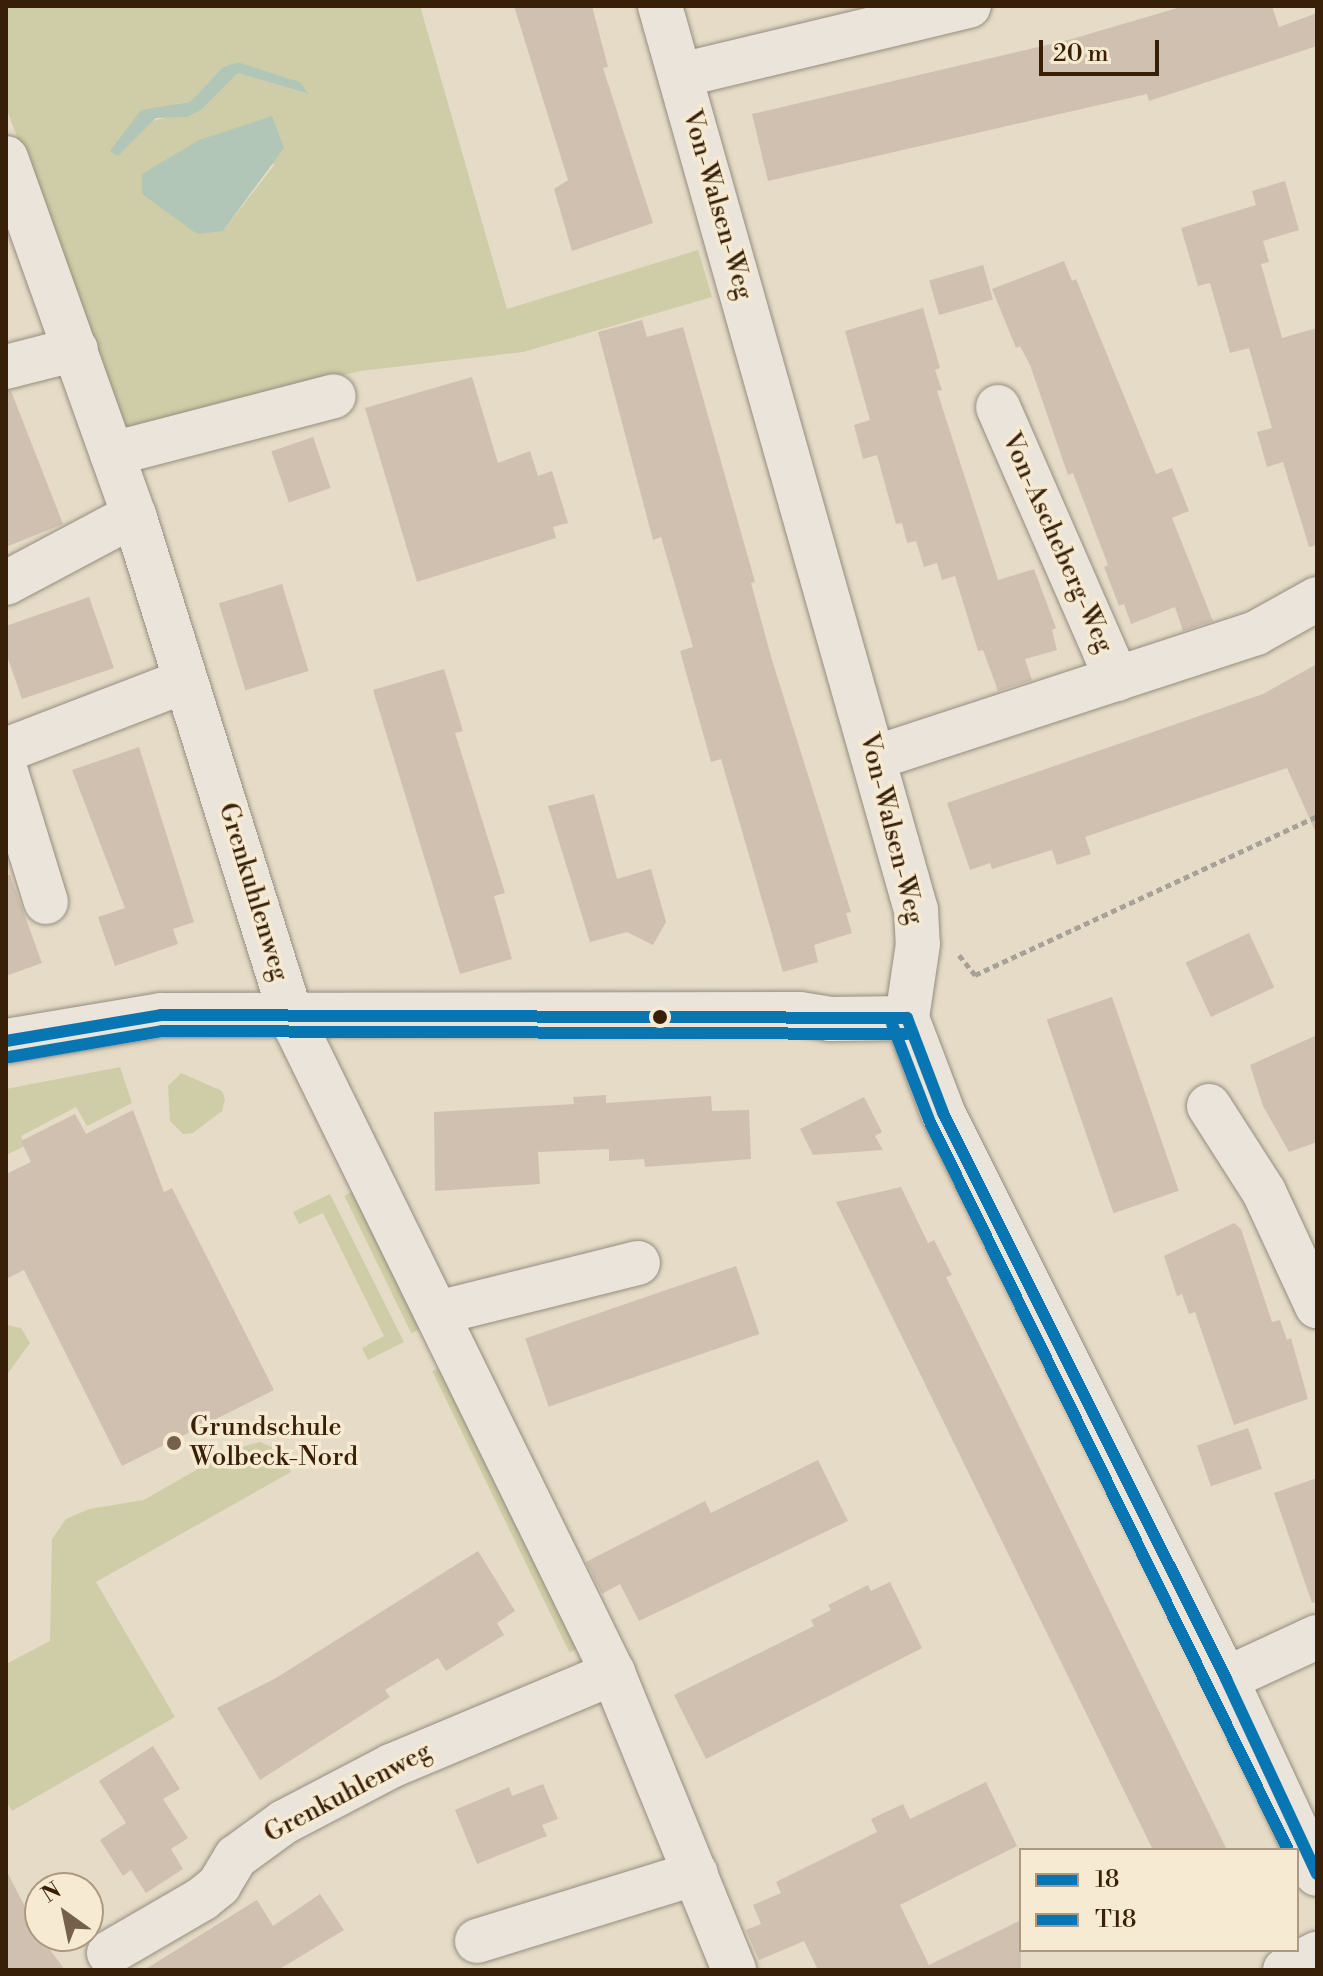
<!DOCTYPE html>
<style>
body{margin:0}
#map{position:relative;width:1323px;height:1976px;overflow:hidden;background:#e5dbc7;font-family:"Libre Bodoni",serif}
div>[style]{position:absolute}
.green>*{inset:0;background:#cfcda7;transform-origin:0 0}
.water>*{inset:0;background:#b1c6b7}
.building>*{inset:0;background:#d0c0b0;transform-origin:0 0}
.path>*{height:5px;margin-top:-2.5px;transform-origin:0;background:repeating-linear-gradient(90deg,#a8a197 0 6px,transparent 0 10px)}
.roads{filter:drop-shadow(0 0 2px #968d7f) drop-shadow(0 0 2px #968d7f)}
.minor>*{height:44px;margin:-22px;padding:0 22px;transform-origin:22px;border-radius:22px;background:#eae4db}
.bus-1>*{height:12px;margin:-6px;padding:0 6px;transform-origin:6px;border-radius:6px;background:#0776b2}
.bus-2>*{height:12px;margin:-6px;padding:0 6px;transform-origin:6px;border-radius:6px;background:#0776b2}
.dots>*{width:22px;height:22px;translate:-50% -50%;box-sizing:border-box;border:4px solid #f7ead2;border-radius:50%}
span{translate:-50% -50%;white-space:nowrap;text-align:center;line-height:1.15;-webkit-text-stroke:7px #f7ead2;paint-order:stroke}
.street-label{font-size:26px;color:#381f08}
.poi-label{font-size:26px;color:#381f08}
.left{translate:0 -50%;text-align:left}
.frame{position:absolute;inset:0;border:8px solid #381f08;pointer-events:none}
.legend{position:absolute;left:1019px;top:1848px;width:280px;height:104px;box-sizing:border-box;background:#f7ead2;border:2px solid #ab9981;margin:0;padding:10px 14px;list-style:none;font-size:24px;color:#381f08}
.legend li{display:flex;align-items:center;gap:16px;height:40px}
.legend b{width:40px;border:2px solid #ab9981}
.north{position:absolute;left:24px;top:1872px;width:80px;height:80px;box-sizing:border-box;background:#f7ead2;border:2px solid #ab9981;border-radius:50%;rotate:327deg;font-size:22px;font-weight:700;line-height:32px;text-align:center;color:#381f08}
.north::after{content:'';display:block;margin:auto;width:28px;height:36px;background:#75614b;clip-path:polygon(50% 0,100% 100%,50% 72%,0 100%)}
.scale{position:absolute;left:1039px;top:40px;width:120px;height:36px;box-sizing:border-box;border:4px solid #381f08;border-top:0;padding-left:10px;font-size:24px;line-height:28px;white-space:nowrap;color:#381f08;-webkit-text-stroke:6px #f7ead2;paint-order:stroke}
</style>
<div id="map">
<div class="green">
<div style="clip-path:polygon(evenodd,6px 6px,420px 6px,507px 309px,698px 250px,712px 297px,523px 352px,360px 371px,124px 431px,6px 107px,6px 6px,238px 62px,299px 82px,307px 94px,238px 73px,201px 110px,147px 122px,176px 104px,190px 102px,223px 67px,238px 62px,6px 6px,275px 164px,223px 231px,142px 174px,275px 164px)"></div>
<div style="clip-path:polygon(120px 1067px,132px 1103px,87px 1126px,76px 1107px,21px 1136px,25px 1146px,6px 1155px,6px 1089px)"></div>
<div style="clip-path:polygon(181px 1073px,222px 1091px,225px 1099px,222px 1111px,193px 1133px,183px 1134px,170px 1121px,168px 1086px)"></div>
<div style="left:356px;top:1190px;width:153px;height:13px;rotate:64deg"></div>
<div style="clip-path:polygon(330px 1194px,404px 1342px,368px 1360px,362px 1348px,384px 1336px,323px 1213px,299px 1224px,293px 1212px)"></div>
<div style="clip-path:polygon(6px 1325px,21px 1328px,30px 1343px,6px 1376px)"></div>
<div style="left:443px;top:1366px;width:313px;height:12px;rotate:64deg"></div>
<div style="clip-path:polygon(260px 1442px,278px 1450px,291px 1472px,96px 1582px,175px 1717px,12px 1811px,6px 1801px,6px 1664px,50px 1641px,52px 1539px,66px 1519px,89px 1509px,144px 1500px,231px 1450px)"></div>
</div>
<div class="water">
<div style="clip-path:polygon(238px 62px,300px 82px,308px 94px,238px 73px,201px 110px,187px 117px,156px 118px,118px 156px,110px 151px,141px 110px,190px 102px,223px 67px)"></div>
<div style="clip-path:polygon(272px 116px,284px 148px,223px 231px,197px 234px,142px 194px,142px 174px,199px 140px)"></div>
</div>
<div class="building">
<div style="clip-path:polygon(514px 6px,592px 6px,608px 67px,603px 68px,653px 223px,572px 251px,554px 189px,568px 180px)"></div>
<div style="clip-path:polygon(1184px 6px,1272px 6px,1279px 27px,1317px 13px,1317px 46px,1149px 101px,1147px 94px,768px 181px,752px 114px,1072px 39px)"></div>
<div style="clip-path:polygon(1285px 181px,1299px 230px,1263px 241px,1269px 262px,1261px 264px,1282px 338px,1317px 328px,1317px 545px,1309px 547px,1283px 462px,1267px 467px,1257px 432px,1272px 428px,1249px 348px,1230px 353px,1210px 283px,1198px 286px,1181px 228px,1256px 205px,1252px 191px)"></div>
<div style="clip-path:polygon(1064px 261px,1072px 281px,1076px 279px,1156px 474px,1172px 468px,1189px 511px,1172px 518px,1213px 621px,1183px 631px,1175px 607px,1131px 624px,1124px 604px,1119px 606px,1104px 567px,1108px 565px,1073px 473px,1068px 475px,1030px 365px,1020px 346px,1016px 348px,992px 289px)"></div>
<div style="left:983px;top:265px;width:36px;height:56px;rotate:74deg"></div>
<div style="clip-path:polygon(923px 308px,940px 368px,935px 370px,942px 390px,937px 391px,998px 580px,1034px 569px,1056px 628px,1052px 630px,1057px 650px,1025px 659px,1032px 680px,998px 691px,983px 650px,978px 651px,955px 576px,942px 580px,937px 563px,924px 567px,916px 541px,907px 543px,902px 523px,896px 524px,877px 455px,863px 459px,854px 425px,870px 420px,845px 331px)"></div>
<div style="clip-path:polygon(642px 320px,647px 337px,683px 327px,755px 582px,751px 583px,772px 660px,851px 912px,846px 913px,852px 933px,814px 945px,818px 962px,783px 972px,721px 759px,711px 762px,680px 651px,693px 647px,661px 537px,653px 540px,598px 332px)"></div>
<div style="clip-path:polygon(472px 377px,498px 463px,530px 451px,538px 476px,552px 471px,568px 523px,553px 527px,556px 538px,417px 582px,365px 408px)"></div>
<div style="clip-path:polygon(6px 391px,11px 391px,63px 524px,6px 547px)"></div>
<div style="left:313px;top:437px;width:54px;height:44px;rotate:71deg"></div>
<div style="left:282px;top:584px;width:91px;height:66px;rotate:73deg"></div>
<div style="clip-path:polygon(89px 597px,114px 668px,22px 699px,6px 653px,6px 626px)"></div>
<div style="clip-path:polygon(1317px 664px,1317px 835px,1287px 768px,1085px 837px,1091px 854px,1057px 865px,1052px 850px,992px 869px,990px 863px,970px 870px,947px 803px,1263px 694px)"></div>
<div style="clip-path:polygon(444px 669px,463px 731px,455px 733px,505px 893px,494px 896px,512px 959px,460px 974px,373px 690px)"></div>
<div style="clip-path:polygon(139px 747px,194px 922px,173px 929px,178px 944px,115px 966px,98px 917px,125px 908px,72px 770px)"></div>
<div style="clip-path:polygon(594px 794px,617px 879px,651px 869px,666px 922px,653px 945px,627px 932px,590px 942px,548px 806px)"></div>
<div style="clip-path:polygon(6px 875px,10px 875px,42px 963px,6px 976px)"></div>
<div style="left:1249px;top:933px;width:60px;height:70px;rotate:65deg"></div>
<div style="left:1112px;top:997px;width:205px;height:69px;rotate:71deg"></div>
<div style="clip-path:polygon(1317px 1035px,1317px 1142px,1289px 1152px,1263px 1106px,1250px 1065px)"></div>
<div style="clip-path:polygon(606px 1095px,606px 1103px,711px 1096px,712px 1111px,749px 1110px,751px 1159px,645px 1167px,644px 1159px,609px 1161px,609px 1149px,538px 1152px,540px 1184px,435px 1191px,434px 1112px,574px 1104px,573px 1097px)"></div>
<div style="clip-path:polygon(864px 1097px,882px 1132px,875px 1136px,883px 1150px,813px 1155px,800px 1129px)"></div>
<div style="clip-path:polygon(133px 1110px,164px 1192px,172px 1188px,274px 1390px,122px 1466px,24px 1270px,6px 1279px,6px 1174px,31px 1162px,21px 1141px,75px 1114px,86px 1134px)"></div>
<div style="clip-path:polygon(901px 1187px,928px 1243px,934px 1240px,952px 1275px,946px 1277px,1227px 1850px,1153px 1850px,836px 1202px)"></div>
<div style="clip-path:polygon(1234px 1223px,1241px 1229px,1272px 1322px,1280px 1320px,1287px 1340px,1291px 1338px,1308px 1399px,1234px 1425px,1195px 1312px,1189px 1314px,1182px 1294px,1177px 1296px,1164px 1256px)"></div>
<div style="left:736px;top:1266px;width:72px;height:223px;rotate:71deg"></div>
<div style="left:1248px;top:1428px;width:43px;height:54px;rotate:71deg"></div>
<div style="clip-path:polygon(818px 1460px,848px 1521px,639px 1621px,620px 1584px,602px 1594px,586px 1562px,705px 1501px,711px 1513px)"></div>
<div style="clip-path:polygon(1317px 1478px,1317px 1602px,1312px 1603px,1274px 1493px)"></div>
<div style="clip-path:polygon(478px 1551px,515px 1611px,497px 1623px,504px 1635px,446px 1671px,438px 1658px,385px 1690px,390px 1697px,260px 1780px,217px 1708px,276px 1678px)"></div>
<div style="clip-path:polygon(890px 1582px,922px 1648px,706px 1759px,674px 1695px,814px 1626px,811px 1620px,831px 1610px,828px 1605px,868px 1585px,871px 1591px)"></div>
<div style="clip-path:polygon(153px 1746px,180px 1789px,163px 1799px,188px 1838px,171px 1849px,183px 1869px,146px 1893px,131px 1870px,123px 1876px,100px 1840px,126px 1823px,99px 1781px)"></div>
<div style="clip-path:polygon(986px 1782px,1017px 1846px,900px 1905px,929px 1965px,1021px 1920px,1021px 1970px,818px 1970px,804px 1941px,759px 1960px,746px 1930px,761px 1924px,753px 1905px,781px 1893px,776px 1882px,877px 1832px,871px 1819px,903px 1804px,910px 1819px)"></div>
<div style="clip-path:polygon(543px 1784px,558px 1819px,542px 1825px,547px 1836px,477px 1864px,455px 1810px,509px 1787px,512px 1796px)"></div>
<div style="clip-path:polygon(6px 1870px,40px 1936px,65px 1970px,6px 1970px)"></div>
<div style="clip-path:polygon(320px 1894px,344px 1930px,278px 1970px,144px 1970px,257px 1900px,273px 1926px)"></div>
</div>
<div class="path">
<div style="left:959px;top:955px;width:26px;rotate:51deg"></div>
<div style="left:975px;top:975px;width:377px;rotate:-24.9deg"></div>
</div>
<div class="roads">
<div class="minor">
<div style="left:660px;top:6px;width:940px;rotate:74.19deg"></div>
<div style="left:916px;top:910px;width:34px;rotate:87deg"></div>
<div style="left:918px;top:944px;width:75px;rotate:98.5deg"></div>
<div style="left:907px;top:1018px;width:102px;rotate:69.2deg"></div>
<div style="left:943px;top:1113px;width:633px;rotate:63.43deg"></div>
<div style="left:1226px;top:1679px;width:215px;rotate:65deg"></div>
<div style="left:681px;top:75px;width:296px;rotate:-13.5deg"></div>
<div style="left:6px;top:158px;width:379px;rotate:70.3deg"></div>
<div style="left:134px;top:515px;width:528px;rotate:72.59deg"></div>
<div style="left:292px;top:1019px;width:729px;rotate:63.86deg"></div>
<div style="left:613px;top:1673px;width:321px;rotate:67.8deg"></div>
<div style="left:6px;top:367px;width:72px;rotate:-14.4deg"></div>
<div style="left:998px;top:407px;width:297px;rotate:66.4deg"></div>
<div style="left:112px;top:454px;width:229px;rotate:-14.6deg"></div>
<div style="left:6px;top:583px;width:145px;rotate:-28deg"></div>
<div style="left:6px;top:750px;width:192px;rotate:-21.1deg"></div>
<div style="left:874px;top:758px;width:402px;rotate:-18.1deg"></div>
<div style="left:1256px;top:633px;width:70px;rotate:-29.1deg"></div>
<div style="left:6px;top:772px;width:136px;rotate:72.9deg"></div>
<div style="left:6px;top:1041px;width:157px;rotate:-9.5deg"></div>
<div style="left:161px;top:1015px;width:639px;rotate:-0.09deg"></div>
<div style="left:800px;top:1014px;width:30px;rotate:9deg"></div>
<div style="left:830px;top:1019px;width:77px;rotate:-0.7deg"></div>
<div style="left:1209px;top:1106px;width:102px;rotate:57.4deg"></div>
<div style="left:1264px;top:1192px;width:126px;rotate:65.1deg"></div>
<div style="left:437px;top:1313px;width:207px;rotate:-14deg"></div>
<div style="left:1226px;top:1679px;width:100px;rotate:-24.8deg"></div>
<div style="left:477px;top:1941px;width:229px;rotate:-17.2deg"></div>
<div style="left:109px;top:1953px;width:108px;rotate:-30.1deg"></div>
<div style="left:202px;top:1899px;width:22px;rotate:-39deg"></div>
<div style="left:219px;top:1885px;width:33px;rotate:-59deg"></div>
<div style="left:236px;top:1857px;width:59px;rotate:-36.1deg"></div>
<div style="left:284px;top:1822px;width:121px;rotate:-27.6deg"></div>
<div style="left:391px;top:1766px;width:241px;rotate:-22.7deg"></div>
<div style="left:1285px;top:1970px;width:36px;rotate:-27deg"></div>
</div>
</div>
<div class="bus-1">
<div style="left:907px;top:1018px;width:102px;rotate:69.2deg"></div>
<div style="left:943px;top:1113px;width:633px;rotate:63.43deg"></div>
<div style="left:1226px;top:1679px;width:215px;rotate:65deg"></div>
<div style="left:6px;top:1041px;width:157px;rotate:-9.5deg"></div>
<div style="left:161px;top:1015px;width:746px;rotate:0.23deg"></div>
</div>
<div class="bus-2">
<div style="left:892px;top:1024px;width:103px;rotate:68.9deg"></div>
<div style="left:929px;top:1120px;width:813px;rotate:63.81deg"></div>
<div style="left:9px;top:1057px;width:155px;rotate:-9.6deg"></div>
<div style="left:162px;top:1031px;width:745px;rotate:0.23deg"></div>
</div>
<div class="dots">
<div style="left:660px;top:1017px;background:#381f08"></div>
<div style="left:174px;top:1443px;background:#75614b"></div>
</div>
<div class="street-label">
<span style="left:717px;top:205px;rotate:74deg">Von-Walsen-Weg</span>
<span style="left:1057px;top:543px;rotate:66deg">Von-Ascheberg-Weg</span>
<span style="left:891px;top:829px;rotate:76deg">Von-Walsen-Weg</span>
<span style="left:253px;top:892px;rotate:73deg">Grenkuhlenweg</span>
<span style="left:348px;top:1793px;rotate:-28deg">Grenkuhlenweg</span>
</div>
<div class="poi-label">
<span class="left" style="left:190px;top:1443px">Grundschule<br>Wolbeck-Nord</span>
</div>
<div class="frame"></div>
<ul class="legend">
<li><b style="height:10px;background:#0776b2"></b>18</li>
<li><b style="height:10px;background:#0776b2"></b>T18</li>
</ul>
<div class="north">N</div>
<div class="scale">20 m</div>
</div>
